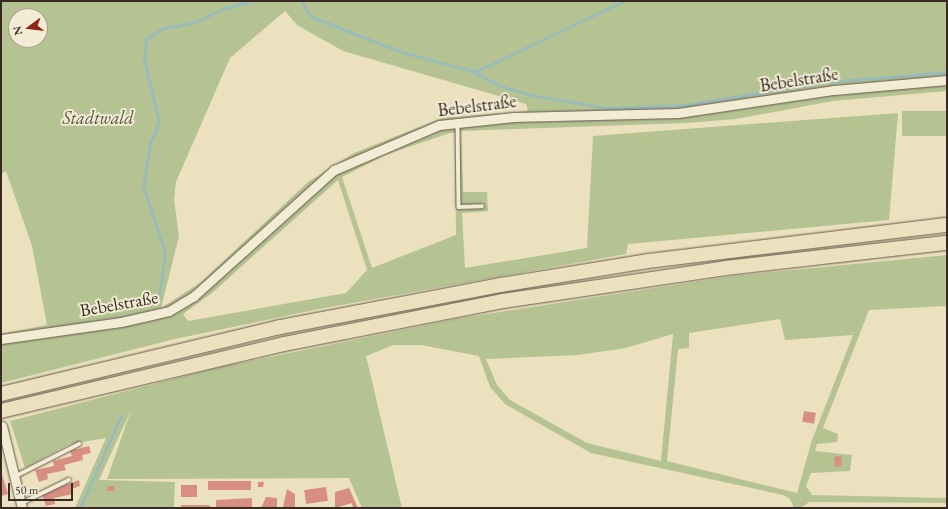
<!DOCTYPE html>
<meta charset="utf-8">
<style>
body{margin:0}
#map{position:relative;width:948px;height:509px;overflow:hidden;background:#ebe1be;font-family:"EB Garamond",serif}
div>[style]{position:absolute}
.green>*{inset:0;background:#b5c393;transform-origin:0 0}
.stream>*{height:2.5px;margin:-1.25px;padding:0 1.25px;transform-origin:1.25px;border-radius:1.25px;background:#9abcb9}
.building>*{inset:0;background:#d88f81;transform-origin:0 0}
.roads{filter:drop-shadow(0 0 1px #65574a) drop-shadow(0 0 1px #65574a)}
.service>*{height:3.5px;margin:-1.75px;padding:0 1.75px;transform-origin:1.75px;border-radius:1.75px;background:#f2ecd5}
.tertiary>*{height:9px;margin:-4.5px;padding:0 4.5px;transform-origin:4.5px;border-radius:4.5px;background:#f2ecd5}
.motorway>*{height:14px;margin:-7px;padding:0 7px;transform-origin:7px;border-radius:7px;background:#ebe1be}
span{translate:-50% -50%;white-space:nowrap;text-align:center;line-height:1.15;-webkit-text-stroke:4px #f2ecd5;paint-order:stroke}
.street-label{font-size:18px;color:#382923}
.park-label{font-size:18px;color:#57503f;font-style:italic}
.frame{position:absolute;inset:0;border:2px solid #382923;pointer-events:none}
.north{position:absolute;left:8px;top:8px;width:40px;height:40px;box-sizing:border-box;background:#f2ecd5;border:1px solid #a89e8e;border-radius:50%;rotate:255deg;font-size:11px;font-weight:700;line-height:16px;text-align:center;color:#382923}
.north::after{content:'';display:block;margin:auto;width:14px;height:18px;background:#8f2418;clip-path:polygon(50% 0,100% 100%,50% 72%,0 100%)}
.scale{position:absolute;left:8px;top:483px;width:65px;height:18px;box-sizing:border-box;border:2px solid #382923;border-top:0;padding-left:5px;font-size:12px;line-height:14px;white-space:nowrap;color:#382923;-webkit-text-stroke:3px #f2ecd5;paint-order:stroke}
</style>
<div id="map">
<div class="green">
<div style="clip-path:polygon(evenodd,1px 1px,947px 1px,947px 91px,833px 101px,736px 119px,687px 123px,461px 131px,463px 192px,487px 192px,488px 211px,462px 213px,465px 268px,587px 248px,593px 136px,898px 113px,889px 220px,628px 244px,626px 254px,319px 309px,175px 339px,1px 383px,1px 334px,47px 325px,32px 246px,6px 171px,1px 174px,1px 1px,285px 11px,297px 25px,343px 51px,526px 104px,528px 111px,442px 118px,354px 153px,308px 182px,200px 283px,161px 308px,179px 236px,174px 199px,176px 182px,230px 58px,285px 11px,1px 1px,16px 16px,40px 16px,40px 40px,16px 40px,16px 16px,1px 1px,450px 133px,455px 133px,456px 235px,372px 268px,342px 177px,385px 155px,450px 133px,1px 1px,338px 180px,367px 270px,346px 293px,188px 321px,183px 314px,212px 293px,338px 180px)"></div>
<div style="left:947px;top:111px;width:25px;height:45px;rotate:90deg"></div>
<div style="clip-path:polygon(evenodd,947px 255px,947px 306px,869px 310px,823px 428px,838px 434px,837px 442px,817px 444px,815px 451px,852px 455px,850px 471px,811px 473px,806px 486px,812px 495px,947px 498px,947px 503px,809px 502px,801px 508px,794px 508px,790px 499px,783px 495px,591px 453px,505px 404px,490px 387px,479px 356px,421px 345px,394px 345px,366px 356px,402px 508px,362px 508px,349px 478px,107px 479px,131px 410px,99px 480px,175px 482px,174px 508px,75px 508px,106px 438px,70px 444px,25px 468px,10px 421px,216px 368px,461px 318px,732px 276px,947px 255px,780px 319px,785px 340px,853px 335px,812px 440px,797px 493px,667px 461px,678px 349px,689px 348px,689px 333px,780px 319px,947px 255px,673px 334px,661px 461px,587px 443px,510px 400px,497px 385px,486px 359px,578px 355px,626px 348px,673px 334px)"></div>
</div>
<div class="stream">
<div style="left:301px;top:1px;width:19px;rotate:55deg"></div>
<div style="left:312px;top:17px;width:19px;rotate:21deg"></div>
<div style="left:330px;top:24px;width:74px;rotate:21.4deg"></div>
<div style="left:399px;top:51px;width:79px;rotate:15.4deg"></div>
<div style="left:475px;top:72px;width:165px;rotate:-25.5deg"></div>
<div style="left:475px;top:72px;width:26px;rotate:29deg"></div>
<div style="left:498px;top:85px;width:34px;rotate:17deg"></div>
<div style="left:530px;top:95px;width:79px;rotate:9.5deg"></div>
<div style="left:608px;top:108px;width:78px;rotate:-2.2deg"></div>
<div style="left:686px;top:105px;width:141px;rotate:-9.4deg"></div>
<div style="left:825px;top:82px;width:122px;rotate:-4.7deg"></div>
<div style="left:158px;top:303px;width:50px;rotate:-82deg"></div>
<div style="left:165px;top:253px;width:71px;rotate:-108.2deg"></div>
<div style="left:143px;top:186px;width:43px;rotate:-80.5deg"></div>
<div style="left:150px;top:144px;width:24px;rotate:-68deg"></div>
<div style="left:159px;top:122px;width:65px;rotate:-103.4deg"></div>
<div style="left:144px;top:59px;width:19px;rotate:-84deg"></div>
<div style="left:146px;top:40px;width:19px;rotate:-36deg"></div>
<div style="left:161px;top:29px;width:36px;rotate:-11deg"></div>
<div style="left:196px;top:22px;width:32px;rotate:-26deg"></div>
<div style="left:225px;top:8px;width:30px;rotate:-14deg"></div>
<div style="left:80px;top:508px;width:101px;rotate:-66deg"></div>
</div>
<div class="building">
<div style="left:804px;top:411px;width:12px;height:11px;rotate:9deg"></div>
<div style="clip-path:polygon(89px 446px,91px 453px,82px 455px,83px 460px,64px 465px,66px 470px,47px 474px,48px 479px,39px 482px,35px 470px,54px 466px,53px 461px,72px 456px,70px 451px)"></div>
<div style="left:841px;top:456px;width:10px;height:7px;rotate:84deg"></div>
<div style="clip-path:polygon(1px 471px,8px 494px,1px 496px)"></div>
<div style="clip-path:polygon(79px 480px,80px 486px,71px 489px,73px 494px,54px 498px,55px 504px,46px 506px,42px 494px)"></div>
<div style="left:251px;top:481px;width:9px;height:43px;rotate:90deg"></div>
<div style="clip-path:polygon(258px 482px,264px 482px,263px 487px,258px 487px)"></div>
<div style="left:197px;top:485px;width:12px;height:16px;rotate:90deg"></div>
<div style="clip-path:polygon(108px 486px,114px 486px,114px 491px,107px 491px)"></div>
<div style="left:326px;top:487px;width:14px;height:22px;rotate:82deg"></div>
<div style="clip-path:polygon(349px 488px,358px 508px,353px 508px,352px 503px,335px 508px,335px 492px)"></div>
<div style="clip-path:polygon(287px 489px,295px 494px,295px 508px,283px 507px)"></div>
<div style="clip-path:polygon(266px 497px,277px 498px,277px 508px,261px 508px)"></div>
<div style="clip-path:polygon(252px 498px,252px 508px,216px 508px,216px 500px)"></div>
<div style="clip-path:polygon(181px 505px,208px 505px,213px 508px,181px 508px)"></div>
</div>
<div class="roads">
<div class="service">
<div style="left:458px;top:124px;width:83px;rotate:89.3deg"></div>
<div style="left:459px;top:207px;width:23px;rotate:-2deg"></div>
<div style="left:14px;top:477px;width:73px;rotate:-26.9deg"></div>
<div style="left:22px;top:503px;width:52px;rotate:-26.1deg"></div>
</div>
<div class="tertiary">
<div style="left:1px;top:339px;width:121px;rotate:-8.1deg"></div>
<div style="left:121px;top:322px;width:49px;rotate:-12.9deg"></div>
<div style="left:169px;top:311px;width:29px;rotate:-31deg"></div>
<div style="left:194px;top:296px;width:188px;rotate:-42deg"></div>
<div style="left:334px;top:170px;width:114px;rotate:-23.2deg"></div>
<div style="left:439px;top:125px;width:75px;rotate:-6.1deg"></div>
<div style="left:514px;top:117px;width:164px;rotate:-1.4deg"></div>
<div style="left:678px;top:113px;width:158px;rotate:-8.4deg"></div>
<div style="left:834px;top:90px;width:113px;rotate:-5.1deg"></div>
<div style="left:2px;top:426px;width:84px;rotate:76.3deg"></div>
</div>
<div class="motorway">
<div style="left:1px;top:394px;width:287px;rotate:-13.5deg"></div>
<div style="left:280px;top:327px;width:225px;rotate:-10.8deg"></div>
<div style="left:501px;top:285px;width:149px;rotate:-9.3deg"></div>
<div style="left:648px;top:261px;width:301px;rotate:-6.9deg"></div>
<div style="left:1px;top:411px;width:291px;rotate:-13.3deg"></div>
<div style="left:284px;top:344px;width:223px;rotate:-11.1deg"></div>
<div style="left:503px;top:301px;width:225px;rotate:-8.4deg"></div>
<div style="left:726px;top:268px;width:222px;rotate:-6.5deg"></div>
</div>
</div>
<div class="street-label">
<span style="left:799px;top:80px;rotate:-9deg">Bebelstraße</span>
<span style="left:477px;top:106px;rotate:-7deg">Bebelstraße</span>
<span style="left:119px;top:304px;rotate:-10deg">Bebelstraße</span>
</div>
<div class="park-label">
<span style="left:98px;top:118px">Stadtwald</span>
</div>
<div class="frame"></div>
<div class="north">N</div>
<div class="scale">50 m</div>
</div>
